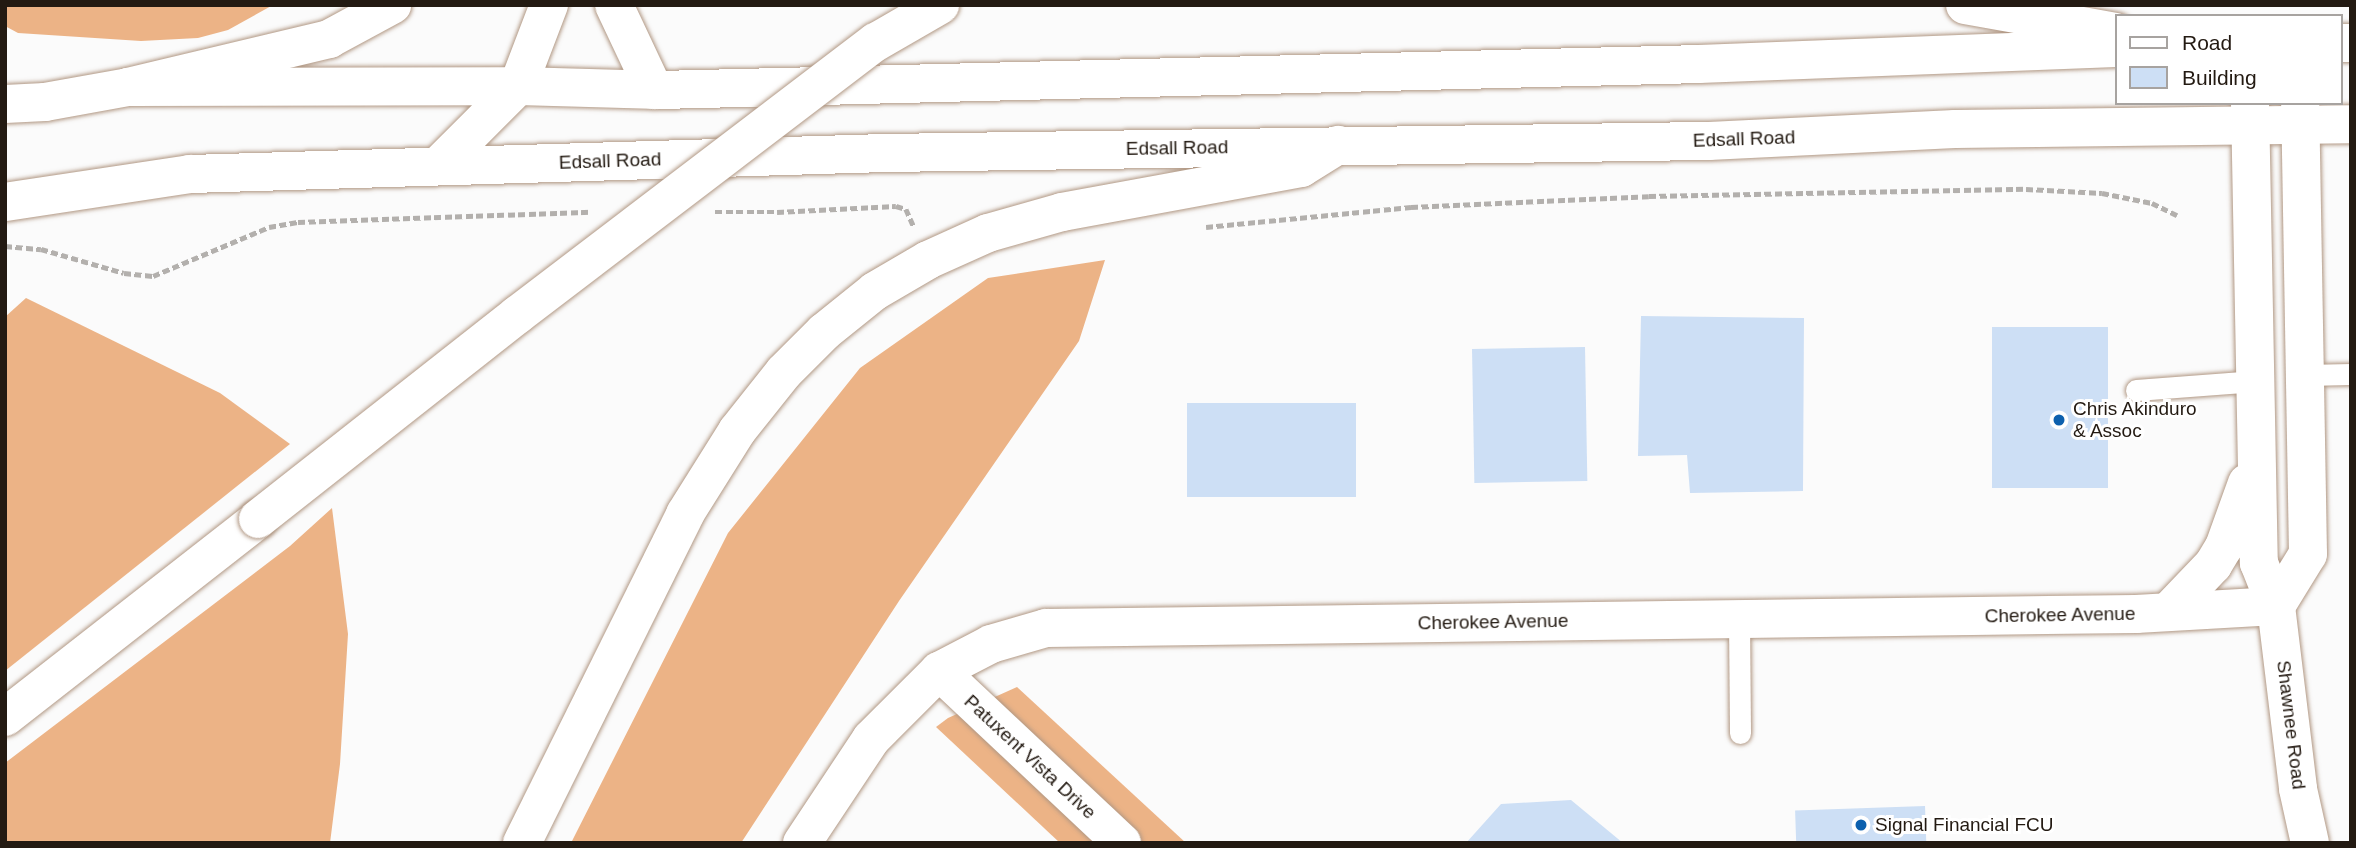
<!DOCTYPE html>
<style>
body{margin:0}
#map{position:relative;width:2356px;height:848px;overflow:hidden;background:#fbfbfb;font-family:Helvetica,sans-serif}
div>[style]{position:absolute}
.forest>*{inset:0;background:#ecb386}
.building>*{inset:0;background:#cddff5;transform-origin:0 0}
.path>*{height:4.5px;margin-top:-2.25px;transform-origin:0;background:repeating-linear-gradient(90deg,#b3b0ad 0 7px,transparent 0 10.5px)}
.roads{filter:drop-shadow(0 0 2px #b19884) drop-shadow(0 0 2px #b19884)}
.lane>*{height:21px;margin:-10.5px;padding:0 10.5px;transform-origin:10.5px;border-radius:10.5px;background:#fff}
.street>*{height:38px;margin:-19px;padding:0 19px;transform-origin:19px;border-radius:19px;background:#fff}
.secondary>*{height:38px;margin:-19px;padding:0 19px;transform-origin:19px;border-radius:19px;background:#fff}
.highway>*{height:38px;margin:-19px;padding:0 19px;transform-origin:19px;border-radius:19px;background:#fff}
.bridges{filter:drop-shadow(0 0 2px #b19884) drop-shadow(0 0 2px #b19884)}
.highway-bridge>*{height:38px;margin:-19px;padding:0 19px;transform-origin:19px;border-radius:19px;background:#fff}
.dots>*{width:19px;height:19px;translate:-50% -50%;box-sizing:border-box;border:4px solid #fff;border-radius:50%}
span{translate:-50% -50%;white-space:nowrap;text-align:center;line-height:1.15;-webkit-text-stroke:6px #fff;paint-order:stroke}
.street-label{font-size:19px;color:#231a12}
.poi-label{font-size:19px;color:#231a12}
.left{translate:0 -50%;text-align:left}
.frame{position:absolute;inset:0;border:7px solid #231a12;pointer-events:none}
.legend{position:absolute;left:2115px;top:14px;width:228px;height:91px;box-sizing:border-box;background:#fff;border:2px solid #a7a3a0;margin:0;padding:9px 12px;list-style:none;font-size:21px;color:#231a12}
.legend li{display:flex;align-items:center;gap:14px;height:35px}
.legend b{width:35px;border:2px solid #a7a3a0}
</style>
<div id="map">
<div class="forest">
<div style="clip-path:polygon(5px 5px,273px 5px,228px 30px,198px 38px,141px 41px,18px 33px,5px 26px)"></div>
<div style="clip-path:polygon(1105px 260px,1079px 341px,899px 601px,741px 843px,571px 843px,728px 533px,860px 368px,988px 278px)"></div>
<div style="clip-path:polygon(26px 298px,220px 393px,290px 444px,5px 671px,5px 317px)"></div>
<div style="clip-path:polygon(332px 508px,348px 634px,340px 764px,330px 843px,5px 843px,5px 763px,290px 546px)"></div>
<div style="clip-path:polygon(1017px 687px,1186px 843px,1060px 843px,936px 727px,948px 718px)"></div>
</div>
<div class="building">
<div style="clip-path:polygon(1641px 316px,1804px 318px,1803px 491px,1690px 493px,1687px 455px,1638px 456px)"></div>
<div style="left:2108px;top:327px;width:161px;height:116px;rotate:90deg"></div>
<div style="left:1585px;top:347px;width:134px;height:113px;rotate:89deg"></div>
<div style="left:1356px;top:403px;width:94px;height:169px;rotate:90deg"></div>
<div style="clip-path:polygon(1571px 800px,1623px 843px,1466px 843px,1501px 804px)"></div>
<div style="left:1925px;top:806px;width:37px;height:130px;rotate:88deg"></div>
</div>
<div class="path">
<div style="left:715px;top:212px;width:62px"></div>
<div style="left:777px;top:212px;width:119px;rotate:-2.9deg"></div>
<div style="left:896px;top:206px;width:10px;rotate:17deg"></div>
<div style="left:906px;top:209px;width:20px;rotate:66deg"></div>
<div style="left:1206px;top:227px;width:206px;rotate:-5.6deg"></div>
<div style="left:1411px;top:207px;width:238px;rotate:-2.6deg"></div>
<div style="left:1649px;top:196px;width:377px;rotate:-1.1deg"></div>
<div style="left:2026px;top:189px;width:76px;rotate:3deg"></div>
<div style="left:2102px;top:193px;width:51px;rotate:11.3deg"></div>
<div style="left:2152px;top:203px;width:28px;rotate:26deg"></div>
<div style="left:5px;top:246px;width:36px;rotate:5deg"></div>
<div style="left:41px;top:249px;width:86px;rotate:16.1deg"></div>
<div style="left:124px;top:273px;width:29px;rotate:6deg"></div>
<div style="left:153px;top:276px;width:126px;rotate:-22.9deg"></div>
<div style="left:269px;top:227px;width:29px;rotate:-10deg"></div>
<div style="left:298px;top:222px;width:293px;rotate:-2deg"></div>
</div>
<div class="roads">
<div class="lane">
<div style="left:2305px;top:375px;width:46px;rotate:-1.2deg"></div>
<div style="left:2136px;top:390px;width:120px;rotate:-4.3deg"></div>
<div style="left:1739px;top:618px;width:115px;rotate:89.5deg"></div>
</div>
<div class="street">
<div style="left:2276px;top:606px;width:184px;rotate:83.1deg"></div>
<div style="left:2298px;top:789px;width:55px;rotate:77.5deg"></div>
<div style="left:939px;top:671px;width:251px;rotate:43.2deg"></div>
</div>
<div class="secondary">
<div style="left:2340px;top:43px;width:11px"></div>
<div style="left:5px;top:104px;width:40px;rotate:-2.9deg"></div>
<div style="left:45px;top:102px;width:84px;rotate:-10.2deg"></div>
<div style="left:128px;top:87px;width:390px;rotate:-0.1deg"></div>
<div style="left:518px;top:86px;width:142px;rotate:1.6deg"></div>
<div style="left:660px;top:90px;width:1039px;rotate:-1.43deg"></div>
<div style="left:1699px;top:64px;width:417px;rotate:-2.2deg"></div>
<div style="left:2250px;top:104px;width:459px;rotate:88.9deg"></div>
<div style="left:2259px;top:563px;width:46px;rotate:68.4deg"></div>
<div style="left:5px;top:202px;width:187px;rotate:-8.6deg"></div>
<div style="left:190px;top:174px;width:696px;rotate:-1.73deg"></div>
<div style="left:886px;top:153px;width:823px;rotate:-0.84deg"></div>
<div style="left:1709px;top:141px;width:246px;rotate:-2.8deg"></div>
<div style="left:1955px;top:129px;width:396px;rotate:-0.7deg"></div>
<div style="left:2276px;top:606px;width:61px;rotate:-58.4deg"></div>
<div style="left:2308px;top:554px;width:451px;rotate:-91deg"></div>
<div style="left:2169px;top:611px;width:64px;rotate:-46.3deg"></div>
<div style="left:2213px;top:565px;width:21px;rotate:-59deg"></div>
<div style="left:2224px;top:547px;width:68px;rotate:-70.2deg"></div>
<div style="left:802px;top:843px;width:125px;rotate:-56.4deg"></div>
<div style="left:871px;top:739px;width:96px;rotate:-45deg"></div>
<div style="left:939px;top:671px;width:59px;rotate:-27.4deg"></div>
<div style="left:991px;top:644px;width:57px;rotate:-16.2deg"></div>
<div style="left:1046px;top:628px;width:1090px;rotate:-0.74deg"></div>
<div style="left:2136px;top:614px;width:140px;rotate:-3.3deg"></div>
</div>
<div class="highway">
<div style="left:614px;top:5px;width:94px;rotate:64.8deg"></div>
<div style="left:1965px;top:5px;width:153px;rotate:10.1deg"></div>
<div style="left:128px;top:87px;width:207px;rotate:-13.4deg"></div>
<div style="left:329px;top:39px;width:72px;rotate:-28.4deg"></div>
<div style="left:438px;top:166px;width:113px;rotate:-45deg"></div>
<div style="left:518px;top:86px;width:87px;rotate:-69.1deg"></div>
<div style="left:5px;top:717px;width:321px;rotate:-38deg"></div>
<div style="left:522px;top:843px;width:367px;rotate:-63.6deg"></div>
<div style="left:685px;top:514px;width:98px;rotate:-57.9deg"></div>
<div style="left:737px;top:431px;width:75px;rotate:-51.5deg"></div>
<div style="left:784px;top:372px;width:57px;rotate:-45deg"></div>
<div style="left:824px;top:332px;width:65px;rotate:-38.8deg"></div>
<div style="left:875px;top:291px;width:61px;rotate:-30.3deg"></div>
<div style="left:928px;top:260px;width:66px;rotate:-24.2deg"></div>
<div style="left:988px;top:233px;width:77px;rotate:-15.8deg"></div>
<div style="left:1062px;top:212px;width:243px;rotate:-10.4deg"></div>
<div style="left:1301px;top:168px;width:44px;rotate:-31.9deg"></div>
</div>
</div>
<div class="bridges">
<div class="highway-bridge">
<div style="left:258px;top:519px;width:330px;rotate:-38.2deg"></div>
<div style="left:517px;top:315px;width:451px;rotate:-37.3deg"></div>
<div style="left:876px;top:42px;width:74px;rotate:-30deg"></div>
</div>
</div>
<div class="dots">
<div style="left:2059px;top:420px;background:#0c60ae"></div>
<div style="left:1861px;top:825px;background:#0c60ae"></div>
</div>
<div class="street-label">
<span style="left:1744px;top:139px;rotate:-2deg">Edsall Road</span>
<span style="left:1177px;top:148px;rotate:-1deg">Edsall Road</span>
<span style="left:610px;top:161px;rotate:-2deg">Edsall Road</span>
<span style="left:2060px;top:615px;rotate:-1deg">Cherokee Avenue</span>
<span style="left:1493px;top:622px;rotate:-1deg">Cherokee Avenue</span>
<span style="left:2291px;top:725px;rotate:83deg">Shawnee Road</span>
<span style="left:1030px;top:757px;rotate:43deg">Patuxent Vista Drive</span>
</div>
<div class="poi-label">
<span class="left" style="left:2073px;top:420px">Chris Akinduro<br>&amp; Assoc</span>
<span class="left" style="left:1875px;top:825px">Signal Financial FCU</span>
</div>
<div class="frame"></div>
<ul class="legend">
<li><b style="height:9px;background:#fff"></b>Road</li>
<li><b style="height:19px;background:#cddff5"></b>Building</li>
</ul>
</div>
